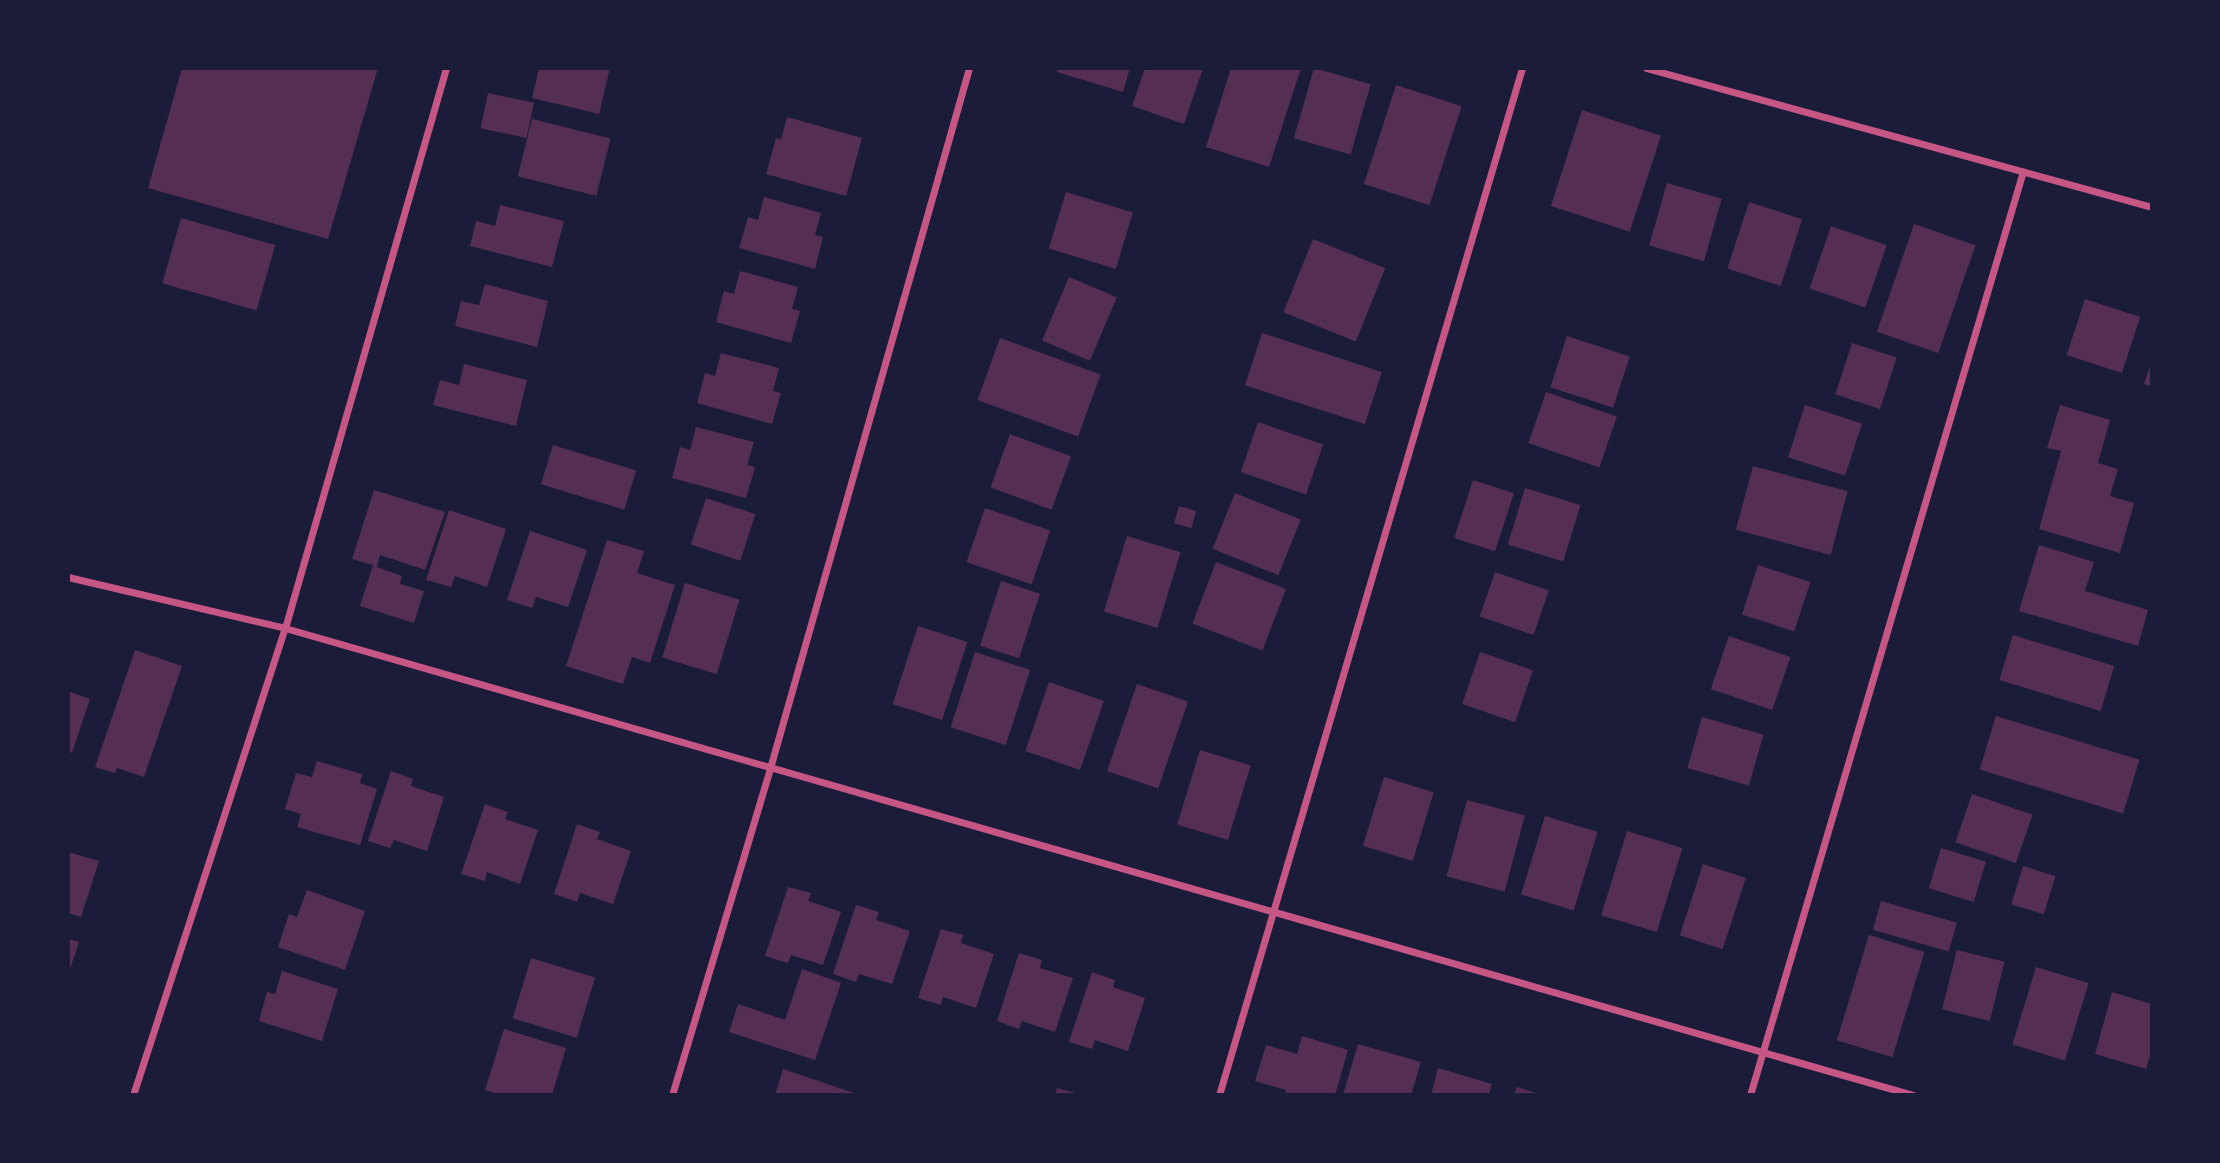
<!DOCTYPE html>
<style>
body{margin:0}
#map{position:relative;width:2220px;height:1163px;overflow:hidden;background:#1b1b3a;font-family:"Fira Sans Condensed",sans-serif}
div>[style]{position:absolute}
.building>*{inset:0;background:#542f53;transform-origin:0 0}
.minor>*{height:7px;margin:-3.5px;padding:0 3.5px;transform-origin:3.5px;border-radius:3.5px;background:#c65784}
span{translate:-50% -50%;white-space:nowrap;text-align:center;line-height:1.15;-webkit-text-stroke:6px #1b1b3a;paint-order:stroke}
.frame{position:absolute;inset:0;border:70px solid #1b1b3a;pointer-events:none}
</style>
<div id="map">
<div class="building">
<div style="clip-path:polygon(182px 68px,378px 68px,328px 239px,148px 188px)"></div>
<div style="clip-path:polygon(539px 68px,610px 68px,599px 114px,532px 98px)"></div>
<div style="clip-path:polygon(1058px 68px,1130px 68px,1123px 92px,1057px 72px)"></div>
<div style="clip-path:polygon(1145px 68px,1203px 68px,1184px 124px,1132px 106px)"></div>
<div style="clip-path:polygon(1231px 68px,1301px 68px,1269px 167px,1206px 147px)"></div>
<div style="left:1314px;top:68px;width:59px;height:73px;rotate:16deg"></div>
<div style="left:1396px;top:85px;width:69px;height:104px;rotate:18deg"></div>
<div style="left:488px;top:93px;width:47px;height:36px;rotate:12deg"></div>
<div style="left:1582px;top:110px;width:83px;height:101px;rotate:18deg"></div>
<div style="clip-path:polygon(787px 117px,862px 138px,846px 196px,766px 174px,776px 138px,781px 139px)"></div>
<div style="left:532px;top:119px;width:81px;height:59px;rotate:14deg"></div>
<div style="left:1667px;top:183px;width:57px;height:65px;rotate:16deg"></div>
<div style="left:1066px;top:192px;width:70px;height:59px;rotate:17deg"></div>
<div style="clip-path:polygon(764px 197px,821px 213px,815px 235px,823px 237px,815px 269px,739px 248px,748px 217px,758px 220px)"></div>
<div style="left:1749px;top:202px;width:56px;height:70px;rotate:18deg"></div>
<div style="clip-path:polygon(500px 205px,564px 221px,552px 267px,470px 246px,476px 221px,495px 226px)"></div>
<div style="left:181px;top:218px;width:98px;height:68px;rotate:16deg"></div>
<div style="left:1914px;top:224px;width:65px;height:114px;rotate:19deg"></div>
<div style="left:1831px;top:226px;width:59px;height:66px;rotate:19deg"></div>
<div style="left:1313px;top:239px;width:78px;height:79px;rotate:22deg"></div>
<div style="clip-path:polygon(740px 271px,798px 287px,792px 309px,800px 311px,791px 343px,716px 322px,724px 291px,734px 294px)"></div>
<div style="left:1069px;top:277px;width:52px;height:69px;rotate:23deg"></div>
<div style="clip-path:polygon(485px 284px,548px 301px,537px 347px,455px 326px,461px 301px,479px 305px)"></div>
<div style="left:2085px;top:299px;width:58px;height:59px;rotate:18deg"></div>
<div style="left:1262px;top:333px;width:126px;height:55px;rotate:18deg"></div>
<div style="left:1567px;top:336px;width:66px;height:54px;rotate:18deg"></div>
<div style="left:1000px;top:338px;width:107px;height:66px;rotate:20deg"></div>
<div style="left:1852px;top:343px;width:47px;height:54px;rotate:18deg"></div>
<div style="clip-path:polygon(721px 353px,779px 368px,773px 391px,781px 393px,772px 424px,697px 403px,705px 373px,715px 376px)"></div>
<div style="clip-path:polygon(2152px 360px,2152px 387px,2144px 384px)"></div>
<div style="clip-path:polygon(464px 364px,527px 380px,516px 426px,433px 405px,440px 380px,459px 385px)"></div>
<div style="left:1546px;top:392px;width:75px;height:54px;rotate:19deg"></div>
<div style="left:1805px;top:405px;width:60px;height:55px;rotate:18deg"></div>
<div style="clip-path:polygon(2060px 405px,2110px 420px,2098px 463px,2118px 469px,2110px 496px,2134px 503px,2120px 553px,2039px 529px,2061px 451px,2047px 448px)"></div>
<div style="left:1258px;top:422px;width:69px;height:53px;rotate:19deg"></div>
<div style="clip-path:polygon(696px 427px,754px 442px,747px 465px,755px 467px,746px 498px,672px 478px,680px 447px,690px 450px)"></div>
<div style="left:1010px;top:434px;width:65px;height:57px;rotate:20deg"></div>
<div style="left:553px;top:445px;width:87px;height:41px;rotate:17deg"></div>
<div style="left:1753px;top:466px;width:98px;height:66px;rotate:15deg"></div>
<div style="left:1473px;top:480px;width:43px;height:61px;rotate:18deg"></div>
<div style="left:1525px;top:488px;width:58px;height:59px;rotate:17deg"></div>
<div style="clip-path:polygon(374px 490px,445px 512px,425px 570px,380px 555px,377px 567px,402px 576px,400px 584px,424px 591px,414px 623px,360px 606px,373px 565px,352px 559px)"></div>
<div style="left:1235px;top:493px;width:71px;height:60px;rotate:22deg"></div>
<div style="left:706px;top:498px;width:52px;height:49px;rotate:18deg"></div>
<div style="left:1179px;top:506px;width:18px;height:18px;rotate:16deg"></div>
<div style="left:985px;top:508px;width:69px;height:57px;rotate:19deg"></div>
<div style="clip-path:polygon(449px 510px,506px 529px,487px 587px,455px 576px,451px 587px,426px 580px)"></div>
<div style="clip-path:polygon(530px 531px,587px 550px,568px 607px,536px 597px,532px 608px,507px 600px)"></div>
<div style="left:1127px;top:536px;width:56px;height:79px;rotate:17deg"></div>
<div style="clip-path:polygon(607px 540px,644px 551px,637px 573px,675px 585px,650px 663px,632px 657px,623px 684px,566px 666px)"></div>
<div style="clip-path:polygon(2039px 545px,2094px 562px,2085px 591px,2148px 610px,2138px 646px,2019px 611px)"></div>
<div style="left:1216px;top:562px;width:75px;height:66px;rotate:21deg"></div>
<div style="left:1758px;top:565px;width:55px;height:52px;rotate:18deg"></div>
<div style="left:1495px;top:572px;width:57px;height:47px;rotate:19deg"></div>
<div style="left:1001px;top:581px;width:41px;height:68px;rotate:18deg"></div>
<div style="left:685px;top:583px;width:57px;height:78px;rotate:17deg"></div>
<div style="left:918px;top:626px;width:52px;height:82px;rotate:18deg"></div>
<div style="left:2013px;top:635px;width:106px;height:47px;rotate:17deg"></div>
<div style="left:1729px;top:636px;width:65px;height:56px;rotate:19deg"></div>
<div style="clip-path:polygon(135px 650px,182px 666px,144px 777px,117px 768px,115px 773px,95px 767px)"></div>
<div style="left:975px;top:652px;width:58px;height:79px;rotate:18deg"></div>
<div style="left:1480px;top:652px;width:56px;height:55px;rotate:19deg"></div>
<div style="left:1049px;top:682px;width:58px;height:73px;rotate:19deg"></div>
<div style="left:1137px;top:684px;width:54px;height:92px;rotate:19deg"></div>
<div style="clip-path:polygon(68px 691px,90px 699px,72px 753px,68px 751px)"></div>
<div style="left:1996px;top:716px;width:150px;height:56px;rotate:17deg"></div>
<div style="left:1702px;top:717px;width:64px;height:53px;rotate:16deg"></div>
<div style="left:1200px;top:750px;width:53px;height:78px;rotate:17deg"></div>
<div style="clip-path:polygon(317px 761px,362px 774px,360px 783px,377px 789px,360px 845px,297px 827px,301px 814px,285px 809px,296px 773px,312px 777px)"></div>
<div style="clip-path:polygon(391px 771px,413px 779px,411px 786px,444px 797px,427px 851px,394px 840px,390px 848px,368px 841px)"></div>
<div style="left:1384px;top:777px;width:52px;height:72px;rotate:17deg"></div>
<div style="left:1972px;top:794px;width:64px;height:51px;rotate:19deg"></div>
<div style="left:1467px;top:800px;width:60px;height:79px;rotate:15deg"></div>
<div style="clip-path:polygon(485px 804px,508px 812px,505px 819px,538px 830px,520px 884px,487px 872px,485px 881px,461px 874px)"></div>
<div style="left:1545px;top:816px;width:55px;height:82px;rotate:17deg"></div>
<div style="clip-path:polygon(577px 824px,600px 832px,597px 839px,631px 851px,613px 904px,580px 893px,577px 902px,554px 894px)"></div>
<div style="left:1627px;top:831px;width:58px;height:88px;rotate:17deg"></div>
<div style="left:1941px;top:848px;width:47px;height:42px;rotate:17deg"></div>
<div style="clip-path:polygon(68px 852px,99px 861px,81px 917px,68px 913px)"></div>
<div style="left:1703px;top:864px;width:45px;height:75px;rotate:18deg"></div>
<div style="left:2023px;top:866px;width:34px;height:40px;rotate:17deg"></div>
<div style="clip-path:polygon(788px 887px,811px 893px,808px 901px,841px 912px,823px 965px,791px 955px,788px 963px,765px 956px)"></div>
<div style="clip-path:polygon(307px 890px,365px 911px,345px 970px,278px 947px,289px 914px,297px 917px)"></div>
<div style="left:1881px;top:901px;width:79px;height:30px;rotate:16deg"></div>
<div style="clip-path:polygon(856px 905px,879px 912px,876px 920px,910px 931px,892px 984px,859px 974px,856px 982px,833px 974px)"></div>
<div style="clip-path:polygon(941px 929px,963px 935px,961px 943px,994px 954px,976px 1008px,943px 997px,941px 1005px,918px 998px)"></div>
<div style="left:1869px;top:935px;width:58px;height:110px;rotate:17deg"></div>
<div style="clip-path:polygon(68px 939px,79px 942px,69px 972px,68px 972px)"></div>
<div style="left:1957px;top:950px;width:49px;height:61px;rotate:14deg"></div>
<div style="clip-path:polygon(1019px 953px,1042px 960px,1040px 968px,1073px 978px,1055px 1032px,1022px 1021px,1019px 1029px,997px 1021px)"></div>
<div style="left:531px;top:958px;width:67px;height:63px;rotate:17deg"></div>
<div style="left:2036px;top:967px;width:55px;height:81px;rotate:17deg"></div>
<div style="clip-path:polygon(802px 969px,841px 983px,815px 1060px,729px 1032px,738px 1004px,785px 1020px)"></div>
<div style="clip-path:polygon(282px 971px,338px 989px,322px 1041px,259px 1021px,267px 992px,275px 994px)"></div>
<div style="clip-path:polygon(1092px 972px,1115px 980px,1113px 987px,1145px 998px,1128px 1051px,1095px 1040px,1092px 1049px,1069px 1042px)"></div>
<div style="clip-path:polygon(2112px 992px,2152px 1004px,2152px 1050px,2146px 1069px,2095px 1054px)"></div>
<div style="clip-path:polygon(504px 1029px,566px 1048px,552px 1095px,502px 1095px,485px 1090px)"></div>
<div style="clip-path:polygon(1302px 1036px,1348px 1050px,1335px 1095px,1285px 1095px,1286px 1090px,1255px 1081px,1266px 1045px,1297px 1054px)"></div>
<div style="clip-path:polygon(1358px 1044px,1421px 1062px,1411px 1095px,1343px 1095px)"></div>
<div style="clip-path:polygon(1438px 1068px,1492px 1084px,1489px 1095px,1431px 1095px)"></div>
<div style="clip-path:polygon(783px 1069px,857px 1094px,857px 1095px,775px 1095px)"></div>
<div style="clip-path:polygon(1517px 1087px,1540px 1094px,1540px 1095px,1514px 1095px)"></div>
<div style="clip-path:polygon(1057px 1088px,1079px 1094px,1078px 1095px,1055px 1095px)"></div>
</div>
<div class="minor">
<div style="left:1646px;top:68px;width:525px;rotate:15.36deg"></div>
<div style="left:68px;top:577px;width:223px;rotate:13.2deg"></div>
<div style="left:285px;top:628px;width:1694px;rotate:16.01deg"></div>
<div style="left:133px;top:1095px;width:491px;rotate:-72deg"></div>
<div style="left:285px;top:628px;width:583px;rotate:-73.96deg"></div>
<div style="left:672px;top:1095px;width:341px;rotate:-73.3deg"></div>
<div style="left:770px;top:768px;width:728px;rotate:-74.13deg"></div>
<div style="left:1219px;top:1095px;width:1071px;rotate:-73.56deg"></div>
<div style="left:1750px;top:1095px;width:963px;rotate:-73.54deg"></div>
</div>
<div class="frame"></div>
</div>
